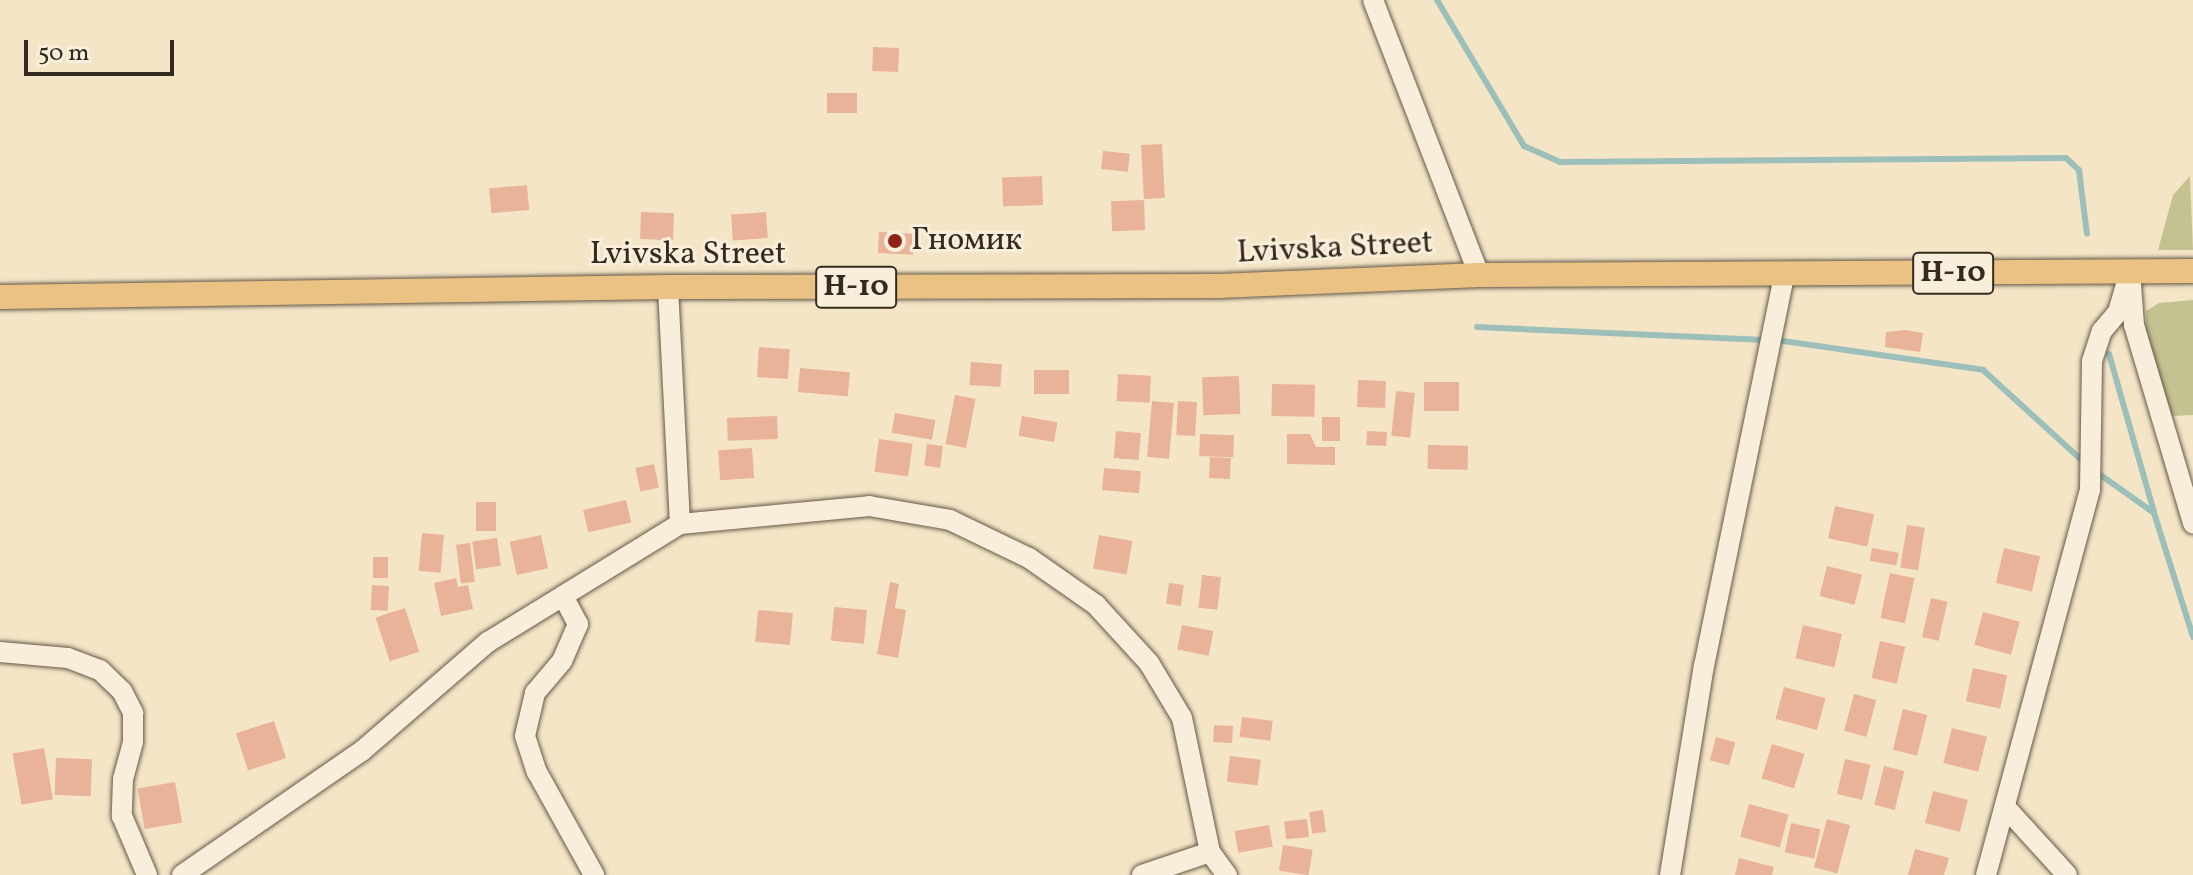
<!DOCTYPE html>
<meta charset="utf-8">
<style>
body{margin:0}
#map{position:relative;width:2193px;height:875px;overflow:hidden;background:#f5e5c7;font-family:Vollkorn,serif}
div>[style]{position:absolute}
.green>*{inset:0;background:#c4c291}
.stream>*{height:6px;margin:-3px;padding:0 3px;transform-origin:3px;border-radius:3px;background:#9cbfb9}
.building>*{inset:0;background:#e8b399;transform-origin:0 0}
.roads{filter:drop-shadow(0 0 2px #655948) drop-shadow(0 0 2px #655948)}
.minor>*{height:20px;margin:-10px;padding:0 10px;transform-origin:10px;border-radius:10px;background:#f8eedb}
.major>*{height:24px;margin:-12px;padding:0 12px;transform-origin:12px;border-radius:12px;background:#eac284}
.dots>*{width:22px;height:22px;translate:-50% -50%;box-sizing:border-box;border:4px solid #f8eedb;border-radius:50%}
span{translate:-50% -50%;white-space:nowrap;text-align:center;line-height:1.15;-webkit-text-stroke:6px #f8eedb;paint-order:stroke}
.shield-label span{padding:2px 6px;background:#f8eedb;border:2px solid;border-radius:6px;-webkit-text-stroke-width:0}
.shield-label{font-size:30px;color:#352a1e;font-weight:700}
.poi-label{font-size:32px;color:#352a1e}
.left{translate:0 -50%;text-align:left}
.street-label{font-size:32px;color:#352a1e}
.scale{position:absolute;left:24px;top:40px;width:150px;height:36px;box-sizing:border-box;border:4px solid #352a1e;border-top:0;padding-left:10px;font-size:24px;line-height:28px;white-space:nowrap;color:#352a1e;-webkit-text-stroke:6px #f8eedb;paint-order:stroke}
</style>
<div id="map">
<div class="green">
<div style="clip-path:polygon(2190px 176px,2193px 250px,2158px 250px,2173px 195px)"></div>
<div style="clip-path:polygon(2193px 300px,2193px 415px,2171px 416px,2146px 336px,2146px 311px,2159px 303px)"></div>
</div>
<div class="stream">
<div style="left:1437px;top:0;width:170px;rotate:59.2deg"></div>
<div style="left:1524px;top:146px;width:39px;rotate:24deg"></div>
<div style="left:1560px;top:162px;width:506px;rotate:-0.45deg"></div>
<div style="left:2066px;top:158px;width:18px;rotate:43deg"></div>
<div style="left:2079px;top:170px;width:64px;rotate:82.9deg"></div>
<div style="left:1477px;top:327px;width:288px;rotate:2.6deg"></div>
<div style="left:1776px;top:340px;width:209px;rotate:8.2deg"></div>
<div style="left:1983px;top:370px;width:139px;rotate:42.4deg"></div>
<div style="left:2109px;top:354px;width:164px;rotate:74.1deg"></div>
<div style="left:2095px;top:471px;width:72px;rotate:35.4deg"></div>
<div style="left:2154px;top:513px;width:130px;rotate:72.5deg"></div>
</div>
<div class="building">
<div style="left:899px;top:48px;width:24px;height:26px;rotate:92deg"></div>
<div style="left:827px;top:93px;width:30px;height:20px"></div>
<div style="left:1162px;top:144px;width:54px;height:21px;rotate:87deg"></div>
<div style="left:1103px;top:151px;width:27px;height:18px;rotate:6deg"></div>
<div style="left:1042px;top:176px;width:29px;height:40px;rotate:88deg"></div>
<div style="left:527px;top:185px;width:25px;height:38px;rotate:85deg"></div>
<div style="left:1144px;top:200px;width:30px;height:33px;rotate:88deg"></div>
<div style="left:641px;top:212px;width:33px;height:27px;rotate:2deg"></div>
<div style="left:766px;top:212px;width:26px;height:35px;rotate:86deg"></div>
<div style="left:879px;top:232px;width:35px;height:21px;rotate:3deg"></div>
<div style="clip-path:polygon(1905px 330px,1923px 333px,1920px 352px,1885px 347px,1886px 332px)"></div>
<div style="left:759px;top:347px;width:31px;height:30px;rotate:4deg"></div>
<div style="left:971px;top:362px;width:31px;height:23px;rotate:4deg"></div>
<div style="left:800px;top:368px;width:50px;height:24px;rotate:5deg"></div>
<div style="left:1034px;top:370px;width:35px;height:24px"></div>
<div style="left:1118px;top:374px;width:33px;height:27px;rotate:3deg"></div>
<div style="left:1239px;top:376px;width:38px;height:37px;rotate:88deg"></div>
<div style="left:1358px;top:380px;width:28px;height:27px;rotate:2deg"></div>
<div style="left:1424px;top:382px;width:35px;height:29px"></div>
<div style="left:1272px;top:384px;width:43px;height:32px;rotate:1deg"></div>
<div style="left:1396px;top:391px;width:19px;height:45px;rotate:6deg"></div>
<div style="left:955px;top:395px;width:21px;height:50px;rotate:11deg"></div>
<div style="left:1152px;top:401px;width:22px;height:56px;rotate:5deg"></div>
<div style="left:1178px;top:401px;width:19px;height:34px;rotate:3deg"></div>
<div style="left:895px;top:413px;width:41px;height:20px;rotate:10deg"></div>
<div style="left:777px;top:416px;width:23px;height:50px;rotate:88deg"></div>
<div style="left:1022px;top:416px;width:36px;height:20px;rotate:10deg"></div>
<div style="left:1322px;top:417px;width:18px;height:24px"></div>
<div style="left:1116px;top:431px;width:25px;height:27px;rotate:5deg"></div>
<div style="left:1367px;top:431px;width:20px;height:14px;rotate:3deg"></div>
<div style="left:1200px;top:434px;width:34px;height:22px;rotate:2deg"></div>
<div style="clip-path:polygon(1287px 434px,1310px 434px,1316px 447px,1335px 447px,1335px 465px,1287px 464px)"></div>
<div style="left:879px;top:439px;width:34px;height:33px;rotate:8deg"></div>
<div style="left:927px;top:444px;width:16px;height:22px;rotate:7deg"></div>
<div style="left:1428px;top:445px;width:40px;height:24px;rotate:1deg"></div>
<div style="left:752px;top:448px;width:30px;height:34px;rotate:86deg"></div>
<div style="left:1210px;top:457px;width:21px;height:21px;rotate:3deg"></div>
<div style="left:654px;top:464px;width:24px;height:19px;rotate:78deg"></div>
<div style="left:1104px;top:468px;width:37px;height:22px;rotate:5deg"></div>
<div style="left:626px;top:500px;width:23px;height:44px;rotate:77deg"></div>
<div style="left:476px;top:502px;width:20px;height:29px"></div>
<div style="left:1835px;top:506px;width:40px;height:33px;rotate:12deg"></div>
<div style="left:1907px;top:525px;width:18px;height:43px;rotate:9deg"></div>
<div style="left:422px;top:533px;width:22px;height:38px;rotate:5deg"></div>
<div style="left:541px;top:535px;width:34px;height:32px;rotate:78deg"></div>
<div style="left:1099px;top:535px;width:34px;height:34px;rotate:10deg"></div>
<div style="left:497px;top:538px;width:28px;height:25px;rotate:82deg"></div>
<div style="left:470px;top:543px;width:39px;height:14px;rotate:83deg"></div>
<div style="left:1872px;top:548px;width:27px;height:13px;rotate:10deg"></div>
<div style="left:2004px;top:548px;width:37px;height:36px;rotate:13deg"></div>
<div style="left:373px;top:557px;width:15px;height:21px"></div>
<div style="left:1827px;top:566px;width:36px;height:31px;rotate:14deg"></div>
<div style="left:1890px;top:573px;width:25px;height:46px;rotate:12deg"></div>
<div style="left:1202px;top:575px;width:19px;height:33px;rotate:6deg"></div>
<div style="clip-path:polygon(456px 578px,458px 587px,468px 585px,473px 609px,441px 616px,434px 583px)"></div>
<div style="clip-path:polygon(890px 582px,899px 584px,895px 608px,906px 610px,898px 658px,877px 654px)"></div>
<div style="left:1169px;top:583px;width:15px;height:21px;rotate:8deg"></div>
<div style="left:372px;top:585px;width:17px;height:25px;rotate:3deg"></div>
<div style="left:1931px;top:598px;width:17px;height:40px;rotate:13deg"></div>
<div style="left:834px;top:607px;width:33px;height:34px;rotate:5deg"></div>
<div style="left:405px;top:608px;width:46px;height:31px;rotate:72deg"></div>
<div style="left:758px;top:610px;width:35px;height:32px;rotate:5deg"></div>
<div style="left:1983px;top:612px;width:38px;height:34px;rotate:15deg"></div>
<div style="left:1182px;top:625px;width:32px;height:25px;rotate:11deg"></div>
<div style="left:1803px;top:625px;width:40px;height:34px;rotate:13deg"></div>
<div style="left:1880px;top:641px;width:26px;height:38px;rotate:13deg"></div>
<div style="left:1973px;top:668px;width:35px;height:34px;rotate:12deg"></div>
<div style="left:1784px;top:687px;width:43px;height:33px;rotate:15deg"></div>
<div style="left:1854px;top:694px;width:23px;height:38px;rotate:15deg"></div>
<div style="left:1903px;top:709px;width:25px;height:42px;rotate:14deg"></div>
<div style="left:1242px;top:717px;width:31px;height:20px;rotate:7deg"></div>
<div style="left:274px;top:721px;width:39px;height:40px;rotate:72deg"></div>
<div style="left:1214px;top:725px;width:19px;height:17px;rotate:3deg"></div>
<div style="left:1952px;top:728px;width:36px;height:36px;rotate:14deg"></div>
<div style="left:1716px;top:737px;width:20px;height:24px;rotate:15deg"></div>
<div style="left:1772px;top:744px;width:34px;height:36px;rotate:17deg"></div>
<div style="left:44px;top:748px;width:52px;height:32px;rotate:80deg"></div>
<div style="left:1230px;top:756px;width:31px;height:26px;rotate:7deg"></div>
<div style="left:56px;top:758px;width:36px;height:37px;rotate:2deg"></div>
<div style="left:1845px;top:759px;width:26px;height:36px;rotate:13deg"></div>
<div style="left:1884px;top:766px;width:21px;height:40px;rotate:14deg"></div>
<div style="left:175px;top:782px;width:41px;height:38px;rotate:80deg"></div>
<div style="left:1933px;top:791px;width:36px;height:33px;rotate:14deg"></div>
<div style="left:1749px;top:804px;width:41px;height:34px;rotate:15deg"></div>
<div style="left:1323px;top:810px;width:22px;height:14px;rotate:82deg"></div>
<div style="left:1307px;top:819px;width:18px;height:23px;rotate:84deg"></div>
<div style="left:1827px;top:819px;width:24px;height:50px;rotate:15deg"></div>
<div style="left:1791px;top:823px;width:30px;height:30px;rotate:12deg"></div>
<div style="left:1269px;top:825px;width:22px;height:35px;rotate:80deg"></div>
<div style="left:1283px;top:845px;width:30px;height:26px;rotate:9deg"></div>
<div style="clip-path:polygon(1915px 849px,1949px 858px,1944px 875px,1908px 875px)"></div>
<div style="clip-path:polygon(1739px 858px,1774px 867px,1772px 875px,1735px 875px)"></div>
</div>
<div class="roads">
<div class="minor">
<div style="left:1373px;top:0;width:295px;rotate:68.9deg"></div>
<div style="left:680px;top:524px;width:190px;rotate:-5.4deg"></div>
<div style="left:869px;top:506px;width:82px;rotate:9.8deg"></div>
<div style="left:950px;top:520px;width:88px;rotate:25.7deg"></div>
<div style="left:1029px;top:558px;width:82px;rotate:35deg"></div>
<div style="left:1096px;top:605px;width:79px;rotate:47.6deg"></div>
<div style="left:1149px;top:663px;width:64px;rotate:59deg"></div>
<div style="left:1182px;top:718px;width:137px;rotate:78.2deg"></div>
<div style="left:1210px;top:852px;width:29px;rotate:54deg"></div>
<div style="left:563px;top:596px;width:32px;rotate:62deg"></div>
<div style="left:578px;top:624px;width:40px;rotate:113.4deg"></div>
<div style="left:562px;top:661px;width:42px;rotate:130.2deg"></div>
<div style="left:535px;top:693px;width:44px;rotate:103.1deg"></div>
<div style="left:525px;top:736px;width:38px;rotate:72deg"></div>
<div style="left:537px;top:772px;width:118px;rotate:61deg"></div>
<div style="left:0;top:652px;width:68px;rotate:5deg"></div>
<div style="left:68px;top:658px;width:34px;rotate:21deg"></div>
<div style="left:100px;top:670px;width:30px;rotate:44deg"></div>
<div style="left:122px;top:691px;width:25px;rotate:63deg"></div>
<div style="left:133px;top:713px;width:29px;rotate:90deg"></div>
<div style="left:133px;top:742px;width:38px;rotate:105deg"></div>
<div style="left:123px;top:779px;width:37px;rotate:92deg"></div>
<div style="left:122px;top:816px;width:64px;rotate:67deg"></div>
<div style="left:2007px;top:809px;width:89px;rotate:47.7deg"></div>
<div style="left:182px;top:875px;width:219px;rotate:-34.6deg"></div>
<div style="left:362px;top:751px;width:167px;rotate:-40.9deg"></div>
<div style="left:488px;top:642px;width:225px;rotate:-31.6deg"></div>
<div style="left:680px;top:524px;width:237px;rotate:-92.9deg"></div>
<div style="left:1142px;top:875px;width:72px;rotate:-18.7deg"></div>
<div style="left:1670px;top:875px;width:212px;rotate:-80.8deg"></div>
<div style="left:1704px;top:666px;width:399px;rotate:-78.4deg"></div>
<div style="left:1986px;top:875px;width:399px;rotate:-74.9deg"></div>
<div style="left:2090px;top:490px;width:129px;rotate:-89.1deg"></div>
<div style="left:2092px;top:361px;width:32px;rotate:-72deg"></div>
<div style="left:2102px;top:331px;width:25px;rotate:-50deg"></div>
<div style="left:2118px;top:312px;width:43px;rotate:-73.7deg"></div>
<div style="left:2130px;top:271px;width:54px;rotate:85.8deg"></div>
<div style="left:2134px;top:325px;width:207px;rotate:73.4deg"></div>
</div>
<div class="major">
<div style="left:0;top:297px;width:668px;rotate:-0.86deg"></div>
<div style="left:668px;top:287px;width:551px;rotate:-0.1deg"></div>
<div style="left:1219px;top:286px;width:260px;rotate:-2.4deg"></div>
<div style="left:1479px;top:275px;width:714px;rotate:-0.32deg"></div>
</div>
</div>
<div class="dots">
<div style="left:895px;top:241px;background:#8f2418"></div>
</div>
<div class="shield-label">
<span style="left:1953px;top:273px">Н-10</span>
<span style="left:856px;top:287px">Н-10</span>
</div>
<div class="poi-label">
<span class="left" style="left:911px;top:241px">Гномик</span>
</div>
<div class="street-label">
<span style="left:1335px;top:249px;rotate:-3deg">Lvivska Street</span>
<span style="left:688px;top:255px">Lvivska Street</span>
</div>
<div class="scale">50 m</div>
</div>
